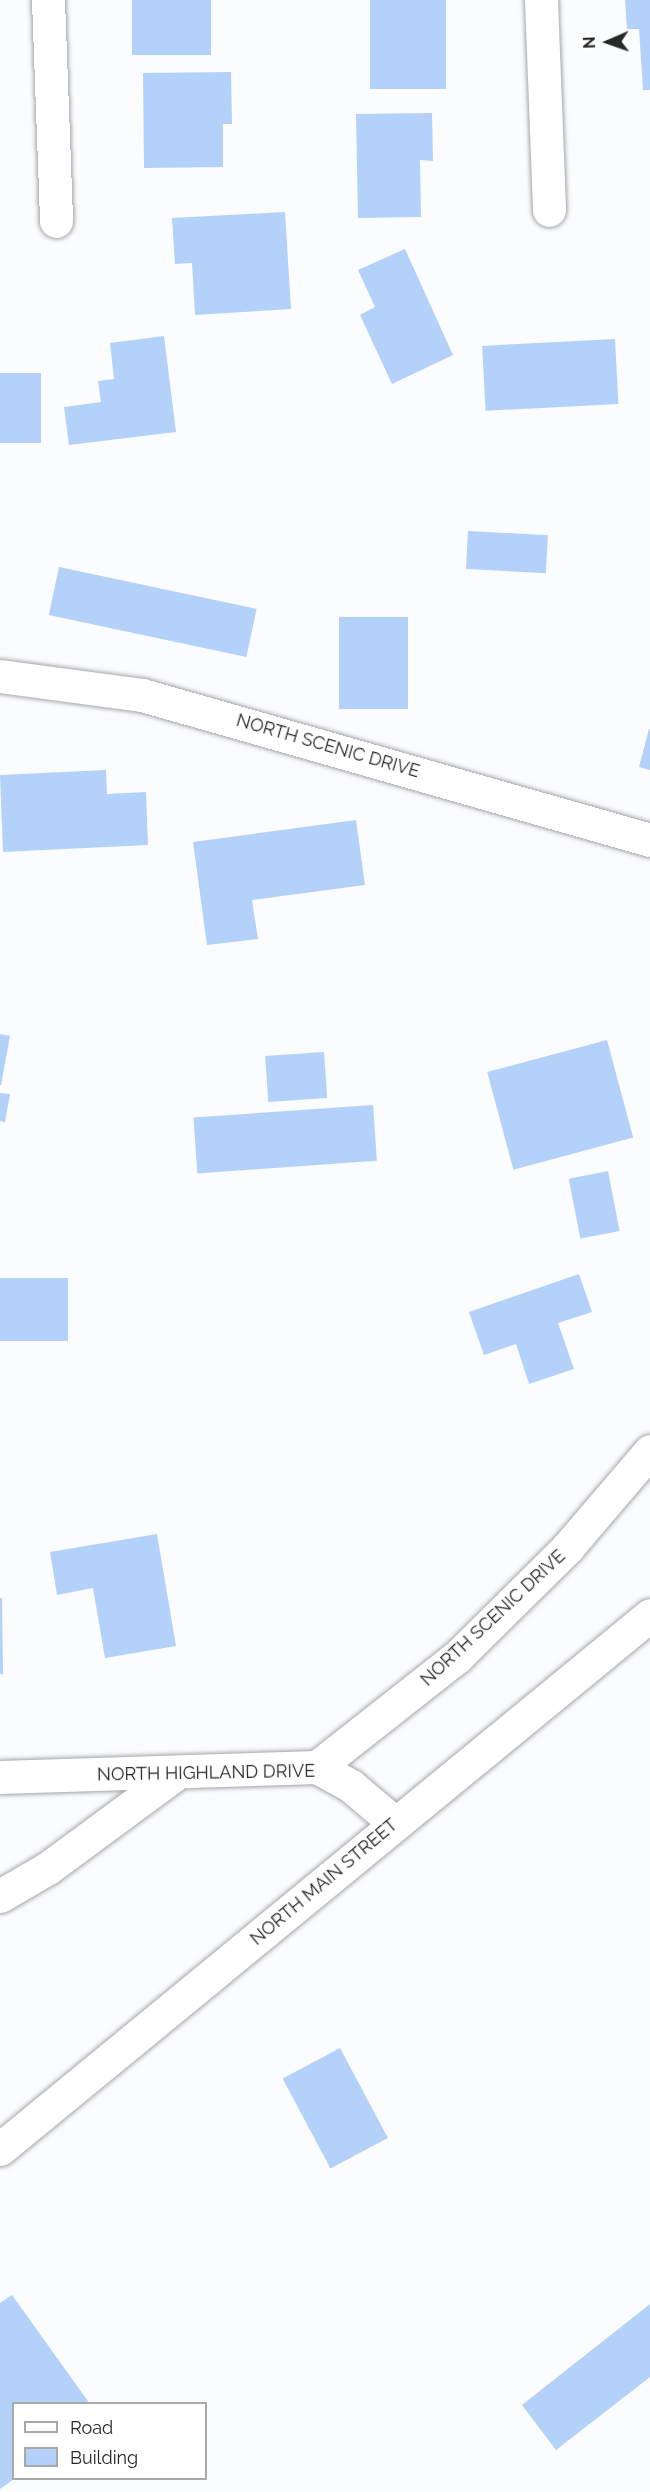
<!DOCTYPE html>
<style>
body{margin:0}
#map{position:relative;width:650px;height:2492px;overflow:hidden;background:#fafcfe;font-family:Raleway,sans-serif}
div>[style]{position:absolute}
.building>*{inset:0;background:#b4d1fa;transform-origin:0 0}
.roads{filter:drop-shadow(0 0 2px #a6a7a9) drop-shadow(0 0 2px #a6a7a9)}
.minor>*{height:33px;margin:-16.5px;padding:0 16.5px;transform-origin:16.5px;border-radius:16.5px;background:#fff}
.secondary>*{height:33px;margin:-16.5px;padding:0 16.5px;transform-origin:16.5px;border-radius:16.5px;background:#fff}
span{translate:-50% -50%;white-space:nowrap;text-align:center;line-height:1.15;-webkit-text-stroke:6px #fff;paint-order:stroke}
.street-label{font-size:18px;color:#272828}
.legend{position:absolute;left:12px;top:2402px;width:195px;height:78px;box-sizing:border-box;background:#fff;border:2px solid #a9a9a9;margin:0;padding:8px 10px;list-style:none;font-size:18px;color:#272828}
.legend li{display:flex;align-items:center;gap:12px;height:30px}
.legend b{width:30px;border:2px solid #a9a9a9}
.north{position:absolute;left:578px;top:12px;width:60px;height:60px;-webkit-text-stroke:4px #fff;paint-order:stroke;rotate:268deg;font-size:16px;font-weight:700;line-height:24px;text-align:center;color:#272828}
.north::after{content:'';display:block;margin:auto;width:21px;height:27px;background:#272828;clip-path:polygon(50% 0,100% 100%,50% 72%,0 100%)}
</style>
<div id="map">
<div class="building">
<div style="left:132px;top:0;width:79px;height:55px"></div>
<div style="left:370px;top:0;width:76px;height:89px"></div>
<div style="clip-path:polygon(625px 0,650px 0,650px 90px,643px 90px,639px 29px,627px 29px)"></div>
<div style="clip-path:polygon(231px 72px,232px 124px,223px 124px,223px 167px,144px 168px,143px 73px)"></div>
<div style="clip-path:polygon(432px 113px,433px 161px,420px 160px,421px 217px,358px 218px,356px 114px)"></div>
<div style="clip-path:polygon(285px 212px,291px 309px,195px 315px,192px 263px,175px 264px,172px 218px)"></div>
<div style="clip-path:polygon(405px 249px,453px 355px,392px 384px,360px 315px,375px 307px,358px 270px)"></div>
<div style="clip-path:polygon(164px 336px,176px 432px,69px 445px,64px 407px,101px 402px,98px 381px,114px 379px,110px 343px)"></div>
<div style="left:615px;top:339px;width:65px;height:133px;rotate:87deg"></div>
<div style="left:0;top:373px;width:41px;height:70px"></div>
<div style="left:468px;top:531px;width:80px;height:38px;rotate:3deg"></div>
<div style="left:59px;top:567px;width:202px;height:49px;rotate:12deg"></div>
<div style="left:339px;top:617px;width:69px;height:92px"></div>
<div style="clip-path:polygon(649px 729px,650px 729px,650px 770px,639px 767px)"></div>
<div style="clip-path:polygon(106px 770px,107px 794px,146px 792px,148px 845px,3px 852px,0 775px)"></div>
<div style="clip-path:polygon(356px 820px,365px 885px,252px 900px,258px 939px,207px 945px,193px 842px)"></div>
<div style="clip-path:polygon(0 1034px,10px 1036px,1px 1085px,0 1085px)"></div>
<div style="left:607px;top:1040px;width:101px;height:124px;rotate:75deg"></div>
<div style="left:324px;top:1052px;width:46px;height:59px;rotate:86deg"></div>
<div style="clip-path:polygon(0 1093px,10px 1094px,5px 1122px,0 1121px)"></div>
<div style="left:373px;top:1105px;width:56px;height:180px;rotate:86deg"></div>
<div style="left:608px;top:1171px;width:61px;height:40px;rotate:79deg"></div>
<div style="clip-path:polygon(579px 1274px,592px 1312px,558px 1323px,574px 1369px,529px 1384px,516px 1344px,484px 1355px,469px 1312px)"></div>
<div style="left:68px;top:1278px;width:63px;height:68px;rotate:90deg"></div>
<div style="clip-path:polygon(157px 1534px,176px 1646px,105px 1658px,93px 1588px,57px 1595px,50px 1552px)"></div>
<div style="clip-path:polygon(0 1598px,2px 1598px,3px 1674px,0 1674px)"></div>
<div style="left:340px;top:2048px;width:102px;height:65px;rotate:62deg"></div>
<div style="clip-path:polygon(12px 2295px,90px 2404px,14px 2404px,14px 2479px,0 2489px,0 2303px)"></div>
<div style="clip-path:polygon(650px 2304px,650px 2377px,556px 2450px,522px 2405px)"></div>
</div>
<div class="roads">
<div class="minor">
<div style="left:48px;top:0;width:221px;rotate:87.9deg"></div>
<div style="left:541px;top:0;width:210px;rotate:87.8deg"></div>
<div style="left:0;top:676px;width:143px;rotate:7.6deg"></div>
<div style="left:142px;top:695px;width:528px;rotate:15.93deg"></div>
<div style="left:317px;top:1767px;width:178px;rotate:-38.2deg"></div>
<div style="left:457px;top:1657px;width:156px;rotate:-44.7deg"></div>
<div style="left:568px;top:1547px;width:126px;rotate:-49.5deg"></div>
<div style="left:0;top:1777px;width:317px;rotate:-1.8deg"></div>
<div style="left:317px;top:1767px;width:39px;rotate:29deg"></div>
<div style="left:351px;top:1786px;width:57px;rotate:40.1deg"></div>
<div style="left:0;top:1896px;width:56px;rotate:-30.3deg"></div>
<div style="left:48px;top:1868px;width:155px;rotate:-36.4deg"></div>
</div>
<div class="secondary">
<div style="left:0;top:2149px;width:841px;rotate:-39.4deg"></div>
</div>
</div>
<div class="street-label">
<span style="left:328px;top:746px;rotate:16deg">NORTH SCENIC DRIVE</span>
<span style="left:493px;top:1618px;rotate:-43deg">NORTH SCENIC DRIVE</span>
<span style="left:206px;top:1773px;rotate:-1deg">NORTH HIGHLAND DRIVE</span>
<span style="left:324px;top:1882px;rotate:-40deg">NORTH MAIN STREET</span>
</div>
<ul class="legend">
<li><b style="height:8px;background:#fff"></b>Road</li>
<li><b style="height:16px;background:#b4d1fa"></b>Building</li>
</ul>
<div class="north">N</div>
</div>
